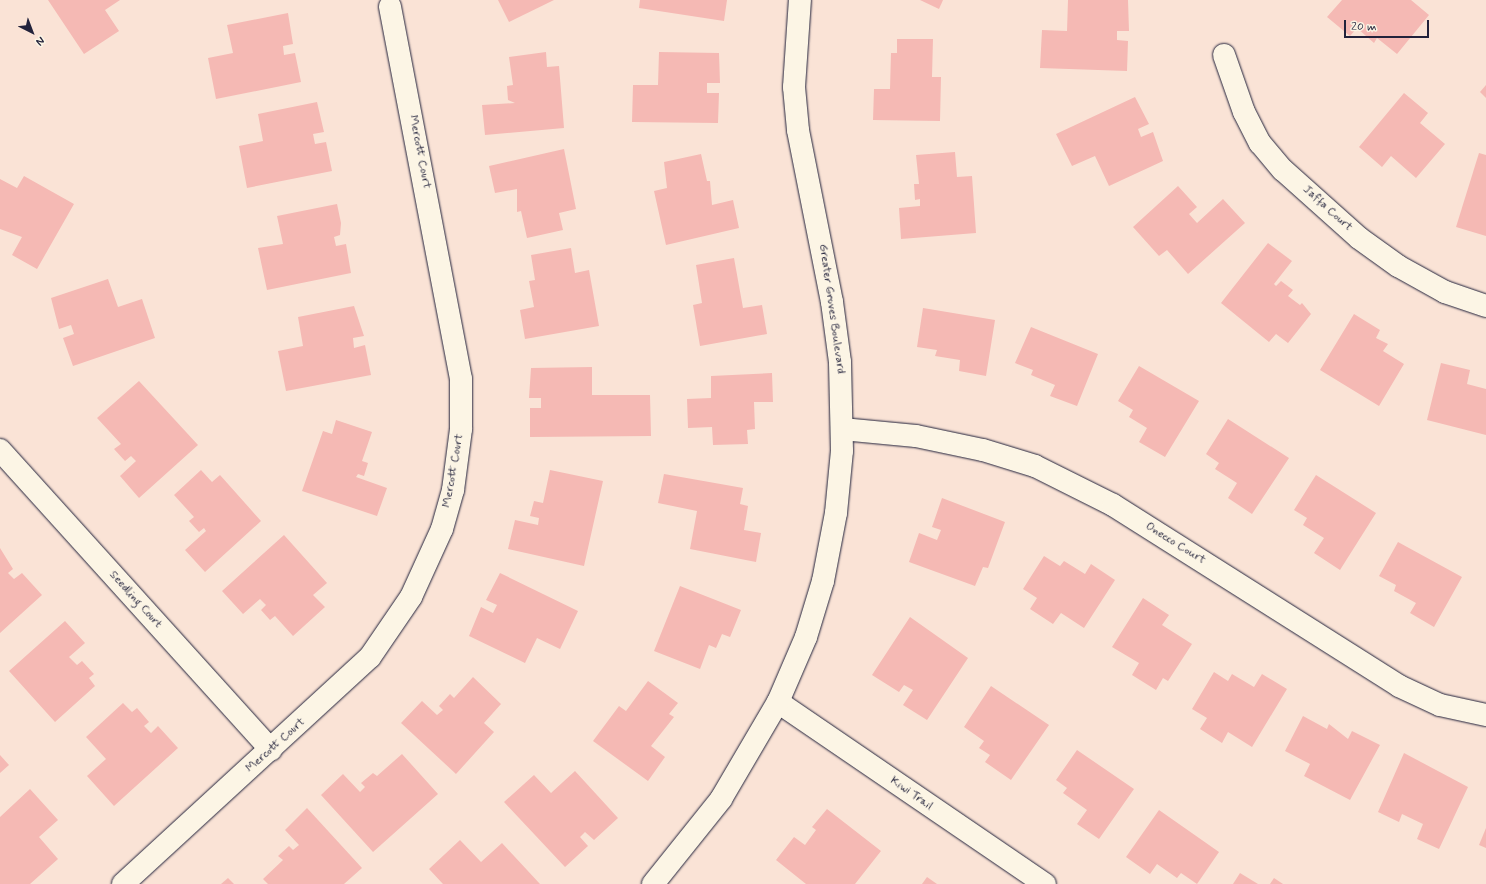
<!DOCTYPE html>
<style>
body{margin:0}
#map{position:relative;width:1486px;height:884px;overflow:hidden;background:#fae3d6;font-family:Mynerve,sans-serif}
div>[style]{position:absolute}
.building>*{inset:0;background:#f5b9b4}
.roads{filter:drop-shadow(0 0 1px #22223b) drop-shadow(0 0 1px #22223b)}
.minor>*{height:22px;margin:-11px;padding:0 11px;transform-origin:11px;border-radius:11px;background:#fcf5e5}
span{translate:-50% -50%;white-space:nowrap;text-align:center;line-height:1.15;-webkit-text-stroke:3px #fcf5e5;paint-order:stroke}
.street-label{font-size:12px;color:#22223b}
.north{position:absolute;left:12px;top:12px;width:40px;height:40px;-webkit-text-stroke:3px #fcf5e5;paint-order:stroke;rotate:138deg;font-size:11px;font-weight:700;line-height:16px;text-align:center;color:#22223b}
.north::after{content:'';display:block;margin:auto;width:14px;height:18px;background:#22223b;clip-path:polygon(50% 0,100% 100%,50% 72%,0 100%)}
.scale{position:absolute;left:1344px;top:20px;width:85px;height:18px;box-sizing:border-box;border:2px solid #22223b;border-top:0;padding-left:5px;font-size:12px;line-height:14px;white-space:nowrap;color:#22223b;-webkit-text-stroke:3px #fcf5e5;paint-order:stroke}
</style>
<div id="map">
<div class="building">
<div style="clip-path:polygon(48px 0,120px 0,105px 10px,119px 31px,84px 54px)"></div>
<div style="clip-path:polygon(498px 0,554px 0,509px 22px)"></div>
<div style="clip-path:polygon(640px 0,727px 0,724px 21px,639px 8px)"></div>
<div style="clip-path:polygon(920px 0,943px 0,939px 9px)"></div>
<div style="clip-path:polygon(1068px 0,1128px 0,1129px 31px,1117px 31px,1117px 40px,1128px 41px,1127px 71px,1040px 68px,1042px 30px,1067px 31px)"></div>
<div style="clip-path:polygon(1342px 0,1411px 0,1429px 15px,1397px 54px,1377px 38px,1374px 43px,1357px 28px,1350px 36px,1327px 17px)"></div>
<div style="clip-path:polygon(288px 13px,293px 44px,283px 46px,284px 55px,295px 53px,301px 82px,216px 99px,208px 58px,233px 53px,227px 25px)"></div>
<div style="clip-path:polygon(897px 39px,933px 39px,932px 77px,941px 77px,940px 121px,873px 120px,874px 89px,890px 89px,891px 53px,897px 53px)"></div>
<div style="clip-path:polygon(546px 52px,547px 67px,559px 66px,564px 128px,485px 135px,482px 105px,515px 103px,508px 100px,507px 86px,513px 85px,509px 57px)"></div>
<div style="clip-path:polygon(659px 52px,719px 53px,720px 83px,707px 83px,707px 93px,719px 93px,718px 123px,632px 122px,633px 85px,658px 85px)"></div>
<div style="clip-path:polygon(1486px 85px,1486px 98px,1480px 92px)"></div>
<div style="clip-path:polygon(1404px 93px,1428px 113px,1420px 123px,1445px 144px,1416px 178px,1391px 156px,1382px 167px,1359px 147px)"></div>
<div style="clip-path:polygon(1135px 97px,1149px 124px,1138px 129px,1141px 137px,1153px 132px,1163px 161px,1109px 186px,1095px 156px,1072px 166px,1056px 134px)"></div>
<div style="clip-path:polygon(317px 102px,324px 132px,313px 134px,315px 144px,326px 142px,332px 171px,247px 188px,239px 146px,263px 141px,258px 114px)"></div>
<div style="clip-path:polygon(564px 149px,576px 209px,559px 213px,563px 230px,527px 238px,521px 211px,517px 212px,517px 189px,495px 193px,489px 166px)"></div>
<div style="clip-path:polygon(955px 152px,957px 177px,972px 176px,976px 233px,901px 239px,899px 208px,920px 206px,920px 199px,915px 200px,914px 184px,919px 184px,916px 155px)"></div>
<div style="clip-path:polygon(1479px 153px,1486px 155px,1486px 236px,1456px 227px)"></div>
<div style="clip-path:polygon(701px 154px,707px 181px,710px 181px,712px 205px,733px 200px,739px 228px,666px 245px,654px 191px,667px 188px,664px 162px)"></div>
<div style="clip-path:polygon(24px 176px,74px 204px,37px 269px,12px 255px,22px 237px,0 229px,0 179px,17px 188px)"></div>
<div style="clip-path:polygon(1178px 186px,1197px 207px,1189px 214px,1197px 223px,1223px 199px,1245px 223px,1188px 274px,1167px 250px,1159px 256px,1133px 227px)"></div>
<div style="clip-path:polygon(337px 204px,341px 223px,340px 235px,334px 237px,336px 246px,346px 244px,351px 273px,267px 290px,258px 248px,283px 244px,277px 216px)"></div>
<div style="clip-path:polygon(1268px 243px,1292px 261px,1274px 284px,1276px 286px,1281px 281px,1293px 290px,1288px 296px,1300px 305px,1302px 303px,1311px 314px,1288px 343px,1276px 334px,1269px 342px,1221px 303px)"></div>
<div style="clip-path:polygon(571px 248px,575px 273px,589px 270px,599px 326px,525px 339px,520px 310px,534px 307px,529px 281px,535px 280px,531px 255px)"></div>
<div style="clip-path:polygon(734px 258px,743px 308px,762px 305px,767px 334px,700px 346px,693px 305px,702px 303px,696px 265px)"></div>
<div style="clip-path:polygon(108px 279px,118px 307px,142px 299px,155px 338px,73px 366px,63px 338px,74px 334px,71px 325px,59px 329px,51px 298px)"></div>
<div style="clip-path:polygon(354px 306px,364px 336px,353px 338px,354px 348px,365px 345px,371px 375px,286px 391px,278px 351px,303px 346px,298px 317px)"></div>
<div style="clip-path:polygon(923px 308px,995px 320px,986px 376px,959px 371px,960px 360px,935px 356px,937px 350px,917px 347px)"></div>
<div style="clip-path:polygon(1354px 314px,1380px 330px,1376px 338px,1388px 344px,1383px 351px,1404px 364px,1379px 406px,1320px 370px)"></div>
<div style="clip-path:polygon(1031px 327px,1098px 354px,1077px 406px,1050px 396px,1055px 385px,1031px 375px,1033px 370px,1015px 363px)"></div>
<div style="clip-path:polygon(1441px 363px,1470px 370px,1467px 384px,1486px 389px,1486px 435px,1427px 420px)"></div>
<div style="clip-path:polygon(1139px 366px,1199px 401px,1165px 457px,1139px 442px,1147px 428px,1129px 417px,1133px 410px,1118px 401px)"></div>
<div style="clip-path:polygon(592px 367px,592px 395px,650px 395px,651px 436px,530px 437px,530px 408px,541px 408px,541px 398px,529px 398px,531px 368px)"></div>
<div style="clip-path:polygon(772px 373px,773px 402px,754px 402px,755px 429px,747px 430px,748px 444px,713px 445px,712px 427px,688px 428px,687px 399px,711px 398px,711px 376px)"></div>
<div style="clip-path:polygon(139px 381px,198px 445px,139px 498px,120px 476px,136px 461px,131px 456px,125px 461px,114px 449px,121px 444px,97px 418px)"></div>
<div style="clip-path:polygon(1228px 419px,1289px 458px,1252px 514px,1228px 498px,1237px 483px,1215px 469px,1219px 463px,1206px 454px)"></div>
<div style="clip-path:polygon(336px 420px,372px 432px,362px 461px,368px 463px,364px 476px,358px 474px,356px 477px,387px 488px,377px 516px,302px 491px,323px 431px,332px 434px)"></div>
<div style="clip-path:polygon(201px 470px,212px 482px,220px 475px,261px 521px,205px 572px,185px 550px,206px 531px,204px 528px,199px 532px,189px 521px,194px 517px,174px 495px)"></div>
<div style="clip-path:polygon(550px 470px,603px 481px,584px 566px,508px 549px,515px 520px,538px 525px,539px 518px,530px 516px,534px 501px,543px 503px)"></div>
<div style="clip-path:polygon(664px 474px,743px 488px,740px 504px,748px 506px,744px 530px,761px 533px,756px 562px,690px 549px,697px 511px,658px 503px)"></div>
<div style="clip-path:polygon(1316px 475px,1376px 513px,1340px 570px,1314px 553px,1324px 538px,1303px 525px,1307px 518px,1294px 510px)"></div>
<div style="clip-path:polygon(942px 498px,1005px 522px,988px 568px,983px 567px,975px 586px,909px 562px,919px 533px,937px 540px,941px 530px,932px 527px)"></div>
<div style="clip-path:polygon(284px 535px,327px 583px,313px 595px,325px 607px,293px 636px,275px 616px,270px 620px,261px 610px,266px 605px,260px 599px,243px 614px,222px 591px)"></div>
<div style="clip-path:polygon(1398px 542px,1462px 577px,1434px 627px,1410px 613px,1416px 603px,1394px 591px,1396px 585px,1379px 576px)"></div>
<div style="clip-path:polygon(0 548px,13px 569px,8px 573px,14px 579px,22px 573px,42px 595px,0 633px)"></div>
<div style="clip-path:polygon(1044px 556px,1060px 566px,1064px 561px,1085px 574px,1091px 564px,1115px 580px,1084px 628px,1061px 613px,1053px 624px,1030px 609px,1037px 598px,1023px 589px)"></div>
<div style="clip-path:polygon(500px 573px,578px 611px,560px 649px,537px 638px,525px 663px,469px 636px,481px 607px,493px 613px,497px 605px,486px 600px)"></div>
<div style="clip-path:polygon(680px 586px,741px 610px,730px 637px,722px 634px,716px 648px,709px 645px,700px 669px,654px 651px)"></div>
<div style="clip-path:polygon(1143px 598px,1169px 615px,1162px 625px,1192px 644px,1168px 681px,1163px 678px,1156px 690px,1132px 675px,1139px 663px,1112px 647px)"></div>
<div style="clip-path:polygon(910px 617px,968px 658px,927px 720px,903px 705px,913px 690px,904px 685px,899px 692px,872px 675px)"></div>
<div style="clip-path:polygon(65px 621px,85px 643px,69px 657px,77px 665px,82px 661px,94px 674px,89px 678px,95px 686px,55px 722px,9px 671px)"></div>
<div style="clip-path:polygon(1214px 672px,1228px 681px,1232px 674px,1254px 687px,1262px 674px,1287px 689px,1252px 747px,1228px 732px,1222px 743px,1200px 729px,1207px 718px,1192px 709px)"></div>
<div style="clip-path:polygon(473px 677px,501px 704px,484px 723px,494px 732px,456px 774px,401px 723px,422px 701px,437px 715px,443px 710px,439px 706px,450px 694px,454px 698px)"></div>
<div style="clip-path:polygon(648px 681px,678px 703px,669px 714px,674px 717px,651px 746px,665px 757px,648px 781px,593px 741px,619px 706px,626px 711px)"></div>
<div style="clip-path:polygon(991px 686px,1049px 725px,1011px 780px,985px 762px,990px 755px,979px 748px,984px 741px,964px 727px)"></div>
<div style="clip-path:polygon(123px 703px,132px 712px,137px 708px,149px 722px,144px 726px,151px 733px,158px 726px,178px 748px,114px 806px,87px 776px,106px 759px,86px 737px)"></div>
<div style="clip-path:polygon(1303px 716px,1327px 729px,1329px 724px,1348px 739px,1352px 731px,1380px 745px,1350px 800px,1304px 776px,1310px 764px,1285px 751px)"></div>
<div style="clip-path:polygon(1077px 750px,1134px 789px,1099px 839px,1077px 824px,1087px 810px,1063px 793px,1067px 788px,1056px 780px)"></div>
<div style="clip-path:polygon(1404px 753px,1468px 787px,1439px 849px,1417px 839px,1423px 824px,1402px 814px,1399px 822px,1378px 812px)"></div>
<div style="clip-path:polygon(402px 754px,438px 794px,373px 852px,321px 795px,343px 774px,360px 792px,365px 787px,361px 783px,373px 773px,377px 776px)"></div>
<div style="clip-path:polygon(0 755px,9px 765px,0 773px)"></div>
<div style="clip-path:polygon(575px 771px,618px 818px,594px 840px,585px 832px,580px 837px,588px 846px,565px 867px,504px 802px,534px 775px,551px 793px)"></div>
<div style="clip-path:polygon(30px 789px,58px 820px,39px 837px,58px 859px,30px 884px,0 884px,0 817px)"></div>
<div style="clip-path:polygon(307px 808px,362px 868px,344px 884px,268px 884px,263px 879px,283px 860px,278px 856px,289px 846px,293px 850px,299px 845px,285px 830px)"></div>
<div style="clip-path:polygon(827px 809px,881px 851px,855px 884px,806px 884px,776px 860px,794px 837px,805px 845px,816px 830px,812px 827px)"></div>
<div style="clip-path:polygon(1159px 810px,1219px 852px,1197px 884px,1181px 873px,1177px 878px,1157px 864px,1150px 874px,1126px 857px)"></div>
<div style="clip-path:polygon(1486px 828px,1486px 848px,1479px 845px)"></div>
<div style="clip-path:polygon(460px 840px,481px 862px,502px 843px,540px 884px,443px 884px,429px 869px)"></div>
<div style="clip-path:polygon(1240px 873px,1258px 884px,1233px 884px)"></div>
<div style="clip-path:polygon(927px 877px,937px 884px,922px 884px)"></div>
<div style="clip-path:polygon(228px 878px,234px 884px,221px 884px)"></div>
<div style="clip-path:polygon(1274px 878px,1283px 884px,1270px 884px)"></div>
</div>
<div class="roads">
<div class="minor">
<div style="left:1224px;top:55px;width:60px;rotate:70.7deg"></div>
<div style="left:1244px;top:112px;width:35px;rotate:63deg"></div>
<div style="left:1260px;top:143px;width:35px;rotate:50deg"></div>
<div style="left:1283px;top:170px;width:102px;rotate:41.8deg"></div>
<div style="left:1359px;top:238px;width:48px;rotate:35.7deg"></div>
<div style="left:1398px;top:266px;width:54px;rotate:29deg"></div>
<div style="left:1445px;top:292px;width:43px;rotate:18.9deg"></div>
<div style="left:842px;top:429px;width:74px;rotate:5.4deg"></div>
<div style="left:916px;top:436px;width:68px;rotate:11.8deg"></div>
<div style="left:983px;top:450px;width:54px;rotate:17.1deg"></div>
<div style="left:1035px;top:466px;width:87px;rotate:26.6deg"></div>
<div style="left:1113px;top:505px;width:338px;rotate:32.3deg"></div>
<div style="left:1399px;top:686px;width:45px;rotate:24.9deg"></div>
<div style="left:1440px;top:705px;width:47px;rotate:12.3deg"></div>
<div style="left:0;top:450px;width:404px;rotate:47.9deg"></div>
<div style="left:778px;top:702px;width:323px;rotate:34.3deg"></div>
<div style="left:123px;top:884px;width:335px;rotate:-42.6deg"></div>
<div style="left:370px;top:657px;width:73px;rotate:-55.7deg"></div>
<div style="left:411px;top:597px;width:75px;rotate:-65.5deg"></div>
<div style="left:442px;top:529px;width:41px;rotate:-74.2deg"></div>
<div style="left:453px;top:490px;width:62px;rotate:-82.5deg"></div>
<div style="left:461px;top:429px;width:50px;rotate:-90deg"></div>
<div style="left:461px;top:379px;width:379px;rotate:-100.8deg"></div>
<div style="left:653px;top:884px;width:109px;rotate:-51.3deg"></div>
<div style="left:721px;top:799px;width:113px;rotate:-59.6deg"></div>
<div style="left:778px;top:702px;width:71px;rotate:-66.7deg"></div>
<div style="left:806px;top:637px;width:59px;rotate:-73.1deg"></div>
<div style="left:823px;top:581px;width:69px;rotate:-79.2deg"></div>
<div style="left:836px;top:513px;width:62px;rotate:-84.5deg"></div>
<div style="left:842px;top:451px;width:89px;rotate:-91.3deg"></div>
<div style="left:840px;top:362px;width:61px;rotate:-97.6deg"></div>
<div style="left:832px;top:302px;width:175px;rotate:-101.2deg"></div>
<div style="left:798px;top:130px;width:43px;rotate:-95.3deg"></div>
<div style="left:794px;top:87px;width:87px;rotate:-86.1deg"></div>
</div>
</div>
<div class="street-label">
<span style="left:419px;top:152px;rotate:79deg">Mercott Court</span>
<span style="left:1327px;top:209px;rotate:42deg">Jaffa Court</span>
<span style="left:831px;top:309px;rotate:82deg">Greater Groves Boulevard</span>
<span style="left:454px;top:471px;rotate:-80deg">Mercott Court</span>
<span style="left:1175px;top:544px;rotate:32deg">Onecco Court</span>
<span style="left:135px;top:600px;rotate:48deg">Seedling Court</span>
<span style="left:276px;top:746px;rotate:-42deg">Mercott Court</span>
<span style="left:911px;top:794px;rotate:35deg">Kiwi Trail</span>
</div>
<div class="north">N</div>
<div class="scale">20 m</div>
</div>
